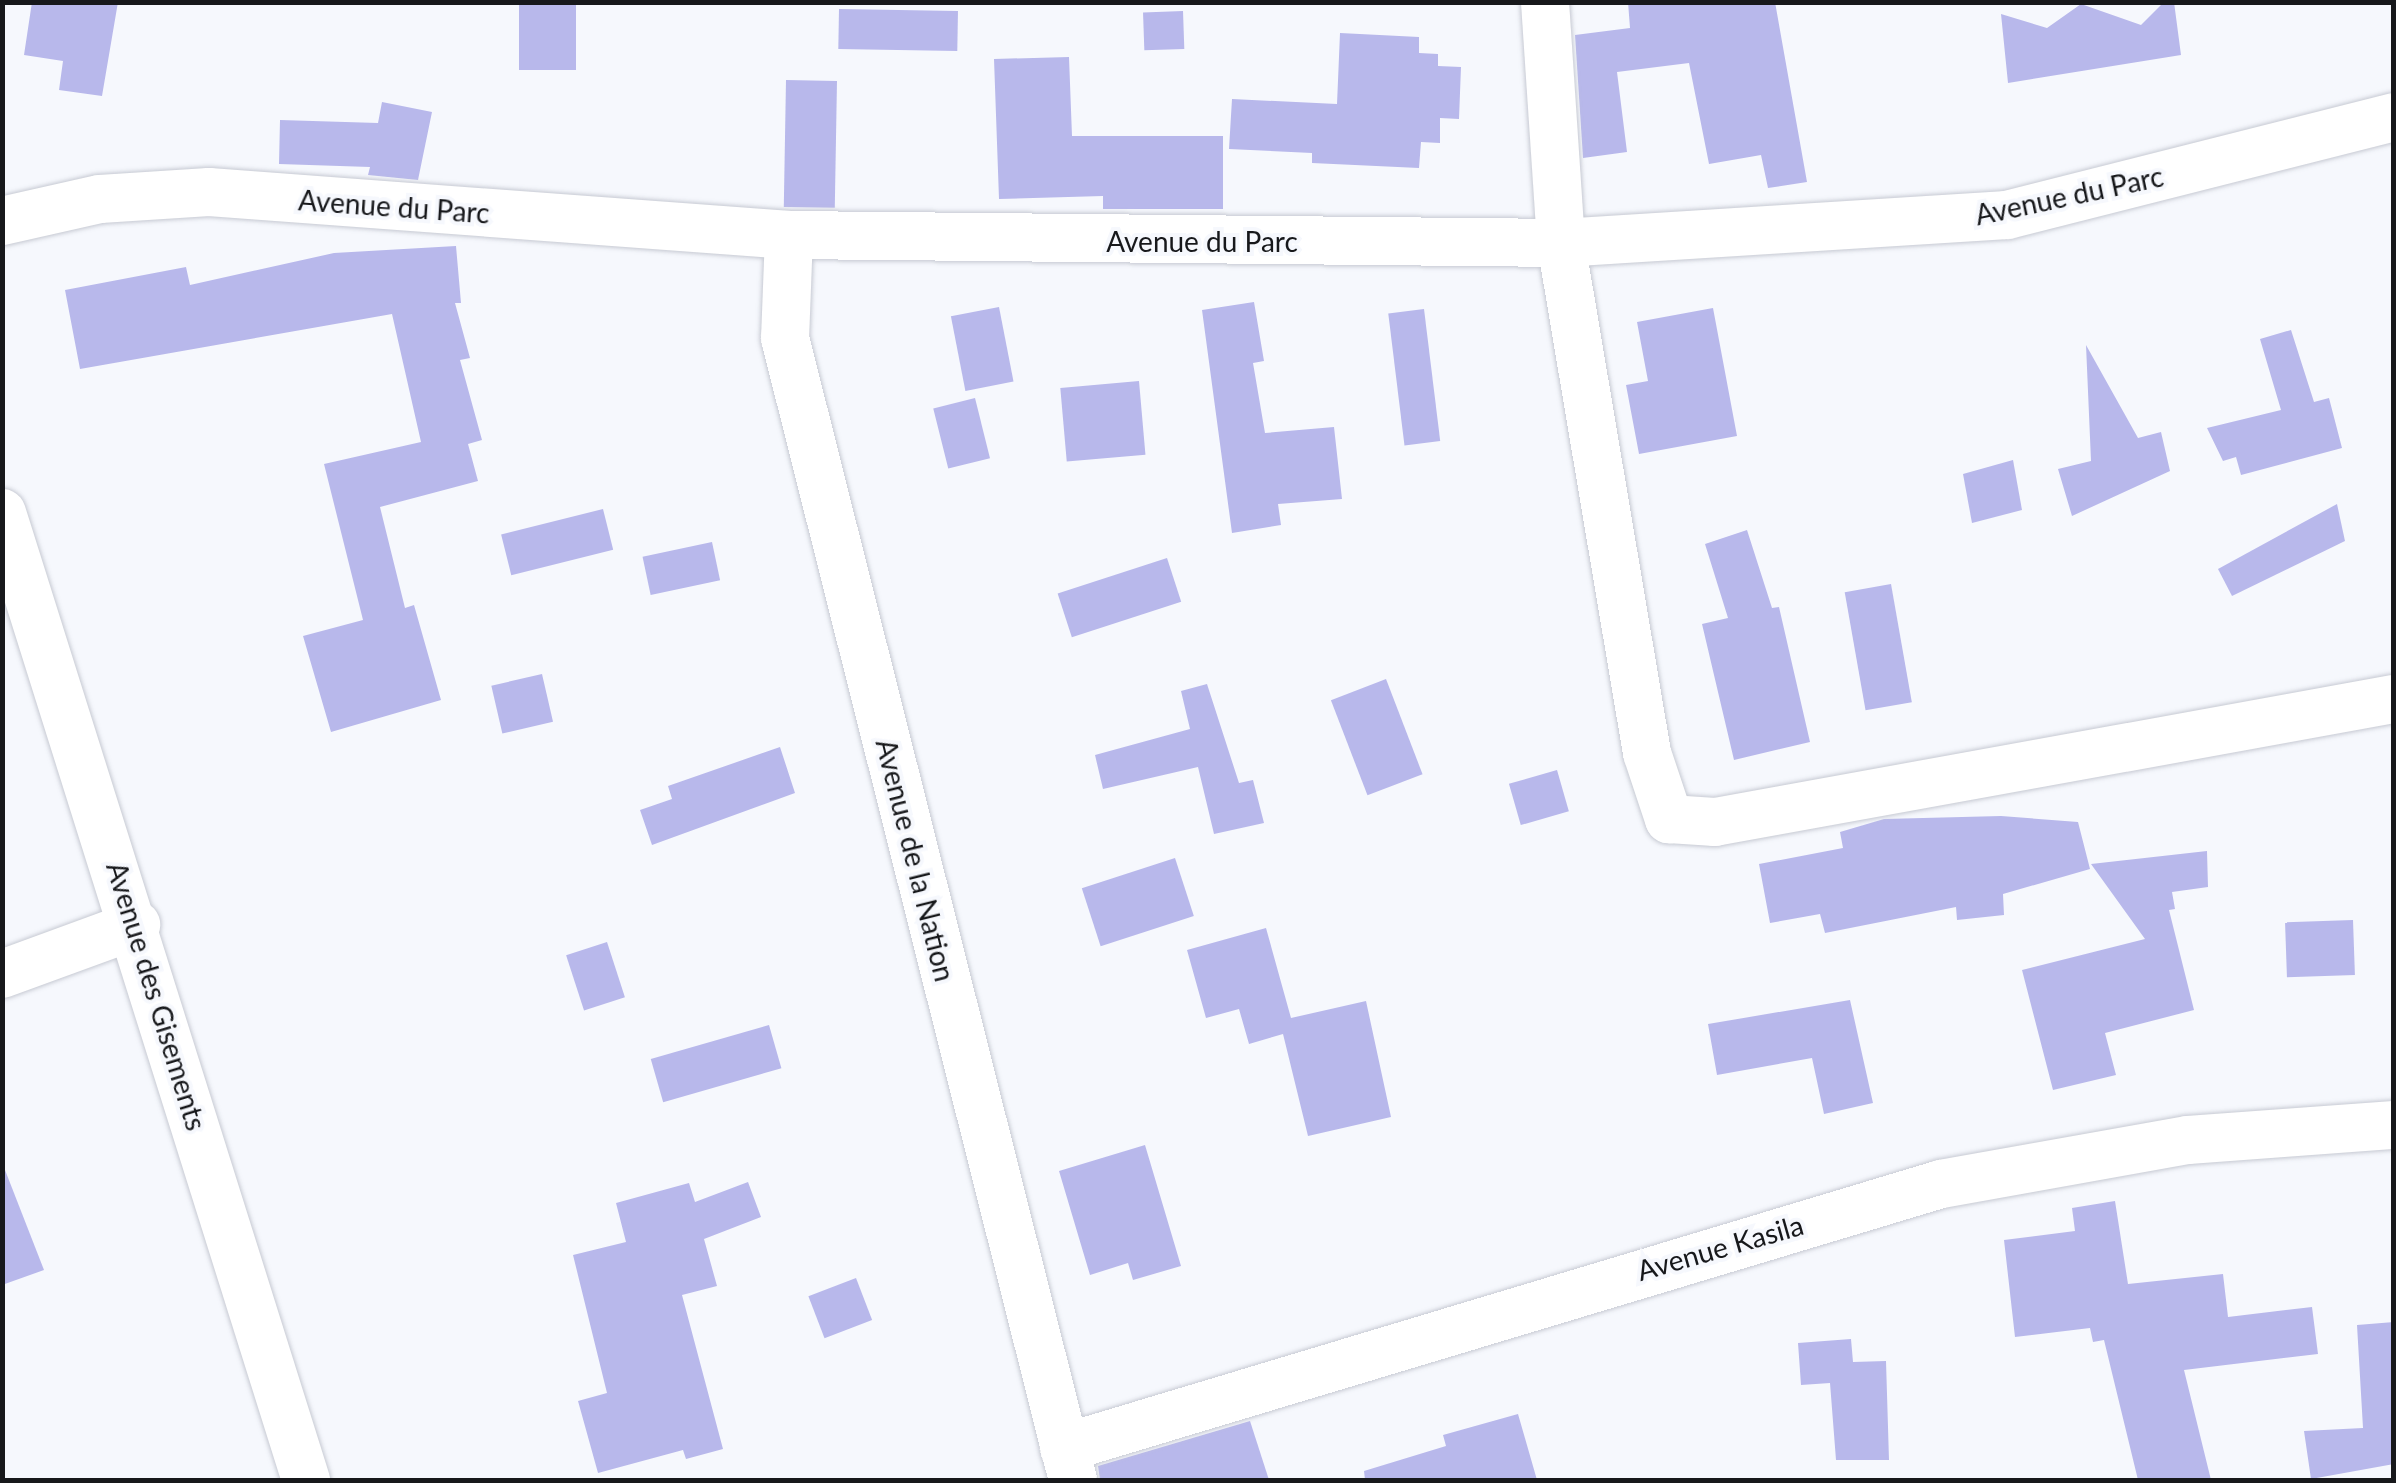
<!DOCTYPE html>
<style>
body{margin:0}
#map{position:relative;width:2396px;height:1483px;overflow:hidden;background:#f6f8fd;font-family:Lato,sans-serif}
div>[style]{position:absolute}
.building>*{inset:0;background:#b8b8eb;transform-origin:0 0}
.roads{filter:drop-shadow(0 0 2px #c7cad3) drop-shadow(0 0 2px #c7cad3)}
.minor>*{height:48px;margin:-24px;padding:0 24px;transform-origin:24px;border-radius:24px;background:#fff}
span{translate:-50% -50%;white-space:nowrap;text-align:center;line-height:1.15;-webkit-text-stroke:8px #f6f8fd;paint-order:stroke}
.street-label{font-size:28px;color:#17181b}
.frame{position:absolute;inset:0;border:5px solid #17181b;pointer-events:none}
</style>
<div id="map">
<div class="building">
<div style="clip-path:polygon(32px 2px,118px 2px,102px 96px,59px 90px,63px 61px,24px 55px)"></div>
<div style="left:519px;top:2px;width:57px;height:68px"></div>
<div style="clip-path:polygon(1628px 2px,1775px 2px,1807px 182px,1768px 188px,1761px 155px,1709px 164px,1689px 63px,1617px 72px,1627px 152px,1583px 158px,1575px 35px,1630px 28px)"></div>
<div style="clip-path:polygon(2164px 2px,2174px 2px,2181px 55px,2008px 83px,2001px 14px,2047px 28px,2081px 4px,2141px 25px)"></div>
<div style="left:839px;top:9px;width:119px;height:40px;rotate:1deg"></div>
<div style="left:1183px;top:11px;width:38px;height:40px;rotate:88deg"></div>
<div style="clip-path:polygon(1340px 33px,1419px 37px,1419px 53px,1438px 54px,1438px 66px,1461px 67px,1459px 119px,1440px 118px,1440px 143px,1421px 142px,1419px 168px,1312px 163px,1312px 153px,1229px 149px,1232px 99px,1337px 104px)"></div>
<div style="clip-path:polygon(1069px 57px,1072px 136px,1223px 136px,1223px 209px,1103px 209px,1103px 196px,999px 199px,994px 59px)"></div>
<div style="left:786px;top:80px;width:51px;height:127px;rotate:1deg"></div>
<div style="clip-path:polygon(382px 102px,432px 112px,418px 180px,368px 175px,370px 167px,279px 164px,280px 120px,378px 123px)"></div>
<div style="clip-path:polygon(456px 246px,461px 303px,455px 303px,470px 358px,460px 360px,482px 440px,468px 444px,478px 481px,380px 507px,405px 608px,414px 605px,441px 700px,331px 732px,303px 636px,363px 620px,324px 464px,421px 442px,392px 314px,80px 369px,65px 290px,186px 267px,190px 285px,334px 253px)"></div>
<div style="clip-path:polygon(1254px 302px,1264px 361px,1253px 363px,1265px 433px,1334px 427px,1342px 499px,1278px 504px,1281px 525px,1232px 533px,1202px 310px)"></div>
<div style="left:999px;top:307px;width:76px;height:49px;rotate:79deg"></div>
<div style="clip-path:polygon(1713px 308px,1737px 436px,1639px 454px,1626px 385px,1648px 381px,1637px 322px)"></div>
<div style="left:1424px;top:309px;width:133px;height:36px;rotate:83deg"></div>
<div style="clip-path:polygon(2291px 330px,2314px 402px,2329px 398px,2342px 448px,2241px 475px,2236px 457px,2223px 461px,2207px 428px,2281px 410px,2260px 339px)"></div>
<div style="clip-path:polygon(2086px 345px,2138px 438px,2161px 432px,2170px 471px,2072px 516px,2058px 469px,2091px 461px)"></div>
<div style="left:1139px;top:381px;width:74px;height:79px;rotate:85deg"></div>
<div style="left:975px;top:398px;width:62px;height:43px;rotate:76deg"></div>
<div style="clip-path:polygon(2013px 460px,2022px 510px,1972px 523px,1963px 474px)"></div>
<div style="clip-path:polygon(2337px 504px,2345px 541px,2232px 596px,2218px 569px)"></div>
<div style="left:603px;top:509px;width:42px;height:105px;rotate:76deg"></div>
<div style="clip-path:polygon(1747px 530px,1772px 608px,1779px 607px,1810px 742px,1734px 760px,1702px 624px,1728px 618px,1705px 544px)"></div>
<div style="left:712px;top:542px;width:39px;height:71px;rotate:78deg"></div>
<div style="left:1167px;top:558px;width:46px;height:115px;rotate:72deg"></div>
<div style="left:1891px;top:584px;width:120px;height:47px;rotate:80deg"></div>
<div style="left:542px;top:674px;width:49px;height:52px;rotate:77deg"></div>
<div style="left:1386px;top:679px;width:102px;height:59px;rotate:69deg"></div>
<div style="clip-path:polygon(1207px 684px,1239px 783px,1253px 780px,1264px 823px,1214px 834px,1198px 767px,1103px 789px,1095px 755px,1190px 729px,1181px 691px)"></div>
<div style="clip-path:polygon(780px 747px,795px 793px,652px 845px,640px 810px,672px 799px,668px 786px)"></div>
<div style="left:1557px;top:770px;width:43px;height:50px;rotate:74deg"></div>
<div style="clip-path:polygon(2001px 816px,2078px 822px,2090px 869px,2003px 894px,2004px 915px,1957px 920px,1956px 907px,1825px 933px,1820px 914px,1770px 923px,1759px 864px,1843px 848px,1840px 832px,1884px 819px)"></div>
<div style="clip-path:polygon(2207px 851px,2208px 887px,2172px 892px,2175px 909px,2169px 910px,2194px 1010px,2105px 1033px,2116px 1075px,2053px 1090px,2022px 970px,2145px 939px,2091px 864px)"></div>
<div style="left:1175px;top:858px;width:61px;height:98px;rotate:72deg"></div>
<div style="left:2353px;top:920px;width:55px;height:68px;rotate:88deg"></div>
<div style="clip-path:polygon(1266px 928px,1291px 1018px,1366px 1001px,1391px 1117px,1308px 1136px,1283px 1034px,1249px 1044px,1239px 1009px,1206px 1018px,1187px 950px)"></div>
<div style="left:607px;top:942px;width:58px;height:43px;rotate:72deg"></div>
<div style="clip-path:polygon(1850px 1000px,1873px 1103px,1824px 1114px,1812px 1058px,1717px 1075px,1708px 1024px)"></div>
<div style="left:769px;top:1025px;width:45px;height:123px;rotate:74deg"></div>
<div style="clip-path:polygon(1145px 1145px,1181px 1266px,1133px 1280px,1128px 1263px,1090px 1275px,1059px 1171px)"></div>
<div style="clip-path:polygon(5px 1170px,44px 1270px,2px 1285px,2px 1171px)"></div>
<div style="clip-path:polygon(748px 1182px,761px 1217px,704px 1239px,717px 1286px,682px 1295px,723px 1449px,686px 1459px,683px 1450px,598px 1473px,578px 1401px,607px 1393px,573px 1255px,626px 1242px,616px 1203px,689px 1183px,695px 1202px)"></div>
<div style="clip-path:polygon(2115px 1201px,2128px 1284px,2223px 1274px,2228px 1317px,2312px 1307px,2318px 1354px,2184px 1370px,2211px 1480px,2138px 1480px,2104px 1340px,2093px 1342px,2090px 1328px,2015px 1337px,2004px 1240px,2075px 1231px,2072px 1208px)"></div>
<div style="left:856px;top:1278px;width:45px;height:51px;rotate:69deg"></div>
<div style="clip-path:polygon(2394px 1322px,2394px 1464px,2311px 1479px,2304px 1431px,2363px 1428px,2357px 1325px)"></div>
<div style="clip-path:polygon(1851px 1339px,1853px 1362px,1886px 1361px,1889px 1460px,1836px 1460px,1830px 1383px,1801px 1385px,1798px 1343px)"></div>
<div style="clip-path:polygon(1518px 1414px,1537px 1480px,1365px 1480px,1364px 1471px,1446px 1446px,1443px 1435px)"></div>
<div style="clip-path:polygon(1250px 1421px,1269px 1480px,1100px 1480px,1098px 1466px)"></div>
</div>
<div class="roads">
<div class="minor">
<div style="left:1545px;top:2px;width:242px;rotate:86.2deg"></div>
<div style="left:1561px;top:243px;width:517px;rotate:80.43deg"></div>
<div style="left:1647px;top:753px;width:70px;rotate:71.6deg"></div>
<div style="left:1669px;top:819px;width:46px;rotate:3.7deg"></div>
<div style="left:1715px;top:822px;width:690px;rotate:-10.27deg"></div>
<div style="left:2px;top:221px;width:100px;rotate:-12.7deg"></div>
<div style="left:100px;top:199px;width:109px;rotate:-3.7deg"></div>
<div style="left:209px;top:192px;width:582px;rotate:4.24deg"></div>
<div style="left:789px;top:235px;width:772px;rotate:0.59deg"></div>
<div style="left:1561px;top:243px;width:447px;rotate:-3.6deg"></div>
<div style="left:2007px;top:215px;width:399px;rotate:-14.2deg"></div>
<div style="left:789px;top:235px;width:103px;rotate:92.2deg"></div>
<div style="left:785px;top:338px;width:1178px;rotate:75.85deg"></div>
<div style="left:2px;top:513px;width:1014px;rotate:72.55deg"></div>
<div style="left:2px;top:974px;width:143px;rotate:-20.1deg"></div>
<div style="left:1064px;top:1448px;width:916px;rotate:-16.75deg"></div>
<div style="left:1941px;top:1184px;width:251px;rotate:-10.1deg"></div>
<div style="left:2188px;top:1140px;width:207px;rotate:-4.2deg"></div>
</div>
</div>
<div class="street-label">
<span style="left:2069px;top:195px;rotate:-12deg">Avenue du Parc</span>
<span style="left:394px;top:206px;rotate:4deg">Avenue du Parc</span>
<span style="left:1202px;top:241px">Avenue du Parc</span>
<span style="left:916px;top:860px;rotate:76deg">Avenue de la Nation</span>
<span style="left:157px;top:996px;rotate:73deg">Avenue des Gisements</span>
<span style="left:1720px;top:1247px;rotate:-16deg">Avenue Kasila</span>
</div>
<div class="frame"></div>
</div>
